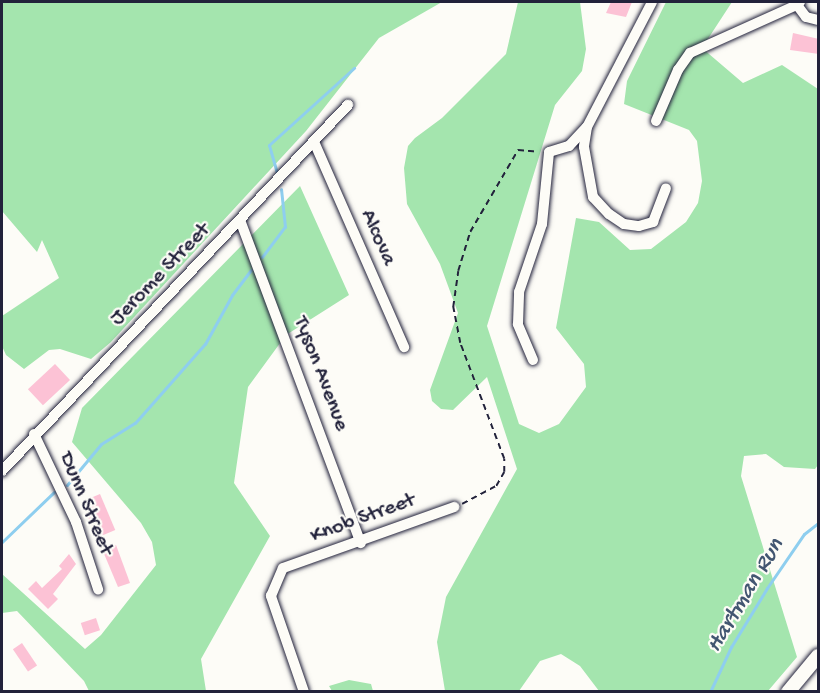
<!DOCTYPE html>
<style>
body{margin:0}
#map{position:relative;width:820px;height:693px;overflow:hidden;background:#fdfcf7;font-family:"Gochi Hand",sans-serif}
div>[style]{position:absolute}
.green>*{inset:0;background:#a4e5ae}
.stream>*{height:3px;margin:-1.5px;padding:0 1.5px;transform-origin:1.5px;border-radius:1.5px;background:#8eceef}
.building>*{inset:0;background:#fcc2d5;transform-origin:0 0}
.path>*{height:1.5px;margin-top:-0.75px;transform-origin:0;background:repeating-linear-gradient(90deg,#22223b 0 6px,transparent 0 10.5px)}
.roads{filter:drop-shadow(0 0 2px #22223b) drop-shadow(0 0 2px #22223b)}
.minor>*{height:10px;margin:-5px;padding:0 5px;transform-origin:5px;border-radius:5px;background:#fdfcf7}
.secondary>*{height:14px;margin:-7px;padding:0 7px;transform-origin:7px;border-radius:7px;background:#fdfcf7}
span{translate:-50% -50%;white-space:nowrap;text-align:center;line-height:1.15;-webkit-text-stroke:4.5px #fdfcf7;paint-order:stroke}
.street-label{font-size:22px;color:#22223b}
.water-label{font-size:24px;color:#425671;font-style:italic}
.frame{position:absolute;inset:0;border:3px solid #22223b;pointer-events:none}
</style>
<div id="map">
<div class="green">
<div style="clip-path:polygon(2px 2px,442px 2px,379px 38px,306px 131px,111px 342px,91px 359px,60px 349px,49px 350px,24px 369px,6px 355px,2px 346px,2px 316px,59px 278px,42px 240px,37px 252px,2px 211px)"></div>
<div style="clip-path:polygon(518px 2px,580px 2px,586px 49px,582px 71px,555px 105px,487px 326px,519px 424px,539px 433px,559px 424px,586px 387px,584px 364px,556px 328px,576px 218px,599px 222px,630px 250px,651px 249px,686px 222px,698px 203px,702px 181px,697px 141px,689px 130px,624px 104px,627px 81px,666px 2px,732px 2px,702px 48px,743px 83px,782px 65px,818px 89px,818px 465px,815px 469px,784px 467px,766px 454px,744px 456px,741px 476px,797px 657px,768px 691px,599px 691px,580px 666px,561px 654px,540px 661px,519px 691px,445px 691px,437px 642px,446px 597px,517px 469px,487px 377px,453px 410px,441px 409px,432px 401px,430px 390px,458px 313px,440px 264px,407px 204px,404px 168px,408px 146px,415px 138px,442px 118px,506px 54px)"></div>
<div style="clip-path:polygon(300px 186px,349px 295px,286px 335px,248px 387px,234px 483px,270px 536px,201px 659px,206px 691px,89px 691px,84px 681px,17px 611px,2px 613px,2px 574px,85px 649px,101px 635px,156px 565px,152px 542px,141px 523px,72px 442px,82px 408px)"></div>
<div style="clip-path:polygon(349px 680px,371px 684px,373px 691px,332px 691px,329px 686px)"></div>
</div>
<div class="stream">
<div style="left:277px;top:173px;width:29px;rotate:-106deg"></div>
<div style="left:269px;top:145px;width:115px;rotate:-42.2deg"></div>
<div style="left:262px;top:257px;width:38px;rotate:-53deg"></div>
<div style="left:285px;top:227px;width:38px;rotate:-96deg"></div>
<div style="left:67px;top:485px;width:53px;rotate:-50.3deg"></div>
<div style="left:101px;top:444px;width:40px;rotate:-32deg"></div>
<div style="left:135px;top:423px;width:106px;rotate:-48.5deg"></div>
<div style="left:205px;top:344px;width:56px;rotate:-61.1deg"></div>
<div style="left:232px;top:295px;width:31px;rotate:-53deg"></div>
<div style="left:2px;top:542px;width:72px;rotate:-43.9deg"></div>
<div style="left:710px;top:692px;width:50px;rotate:-65deg"></div>
<div style="left:731px;top:647px;width:69px;rotate:-58.6deg"></div>
<div style="left:767px;top:588px;width:65px;rotate:-55.6deg"></div>
<div style="left:804px;top:534px;width:18px;rotate:-38deg"></div>
</div>
<div class="building">
<div style="clip-path:polygon(611px 2px,632px 2px,626px 17px,606px 13px)"></div>
<div style="clip-path:polygon(793px 33px,819px 39px,819px 54px,790px 50px)"></div>
<div style="left:55px;top:364px;width:22px;height:37px;rotate:47deg"></div>
<div style="left:100px;top:494px;width:39px;height:20px;rotate:67deg"></div>
<div style="clip-path:polygon(116px 545px,130px 583px,118px 587px,102px 549px)"></div>
<div style="clip-path:polygon(69px 554px,76px 564px,53px 594px,58px 599px,48px 609px,28px 589px,36px 581px,42px 588px,62px 569px,59px 566px)"></div>
<div style="left:96px;top:618px;width:13px;height:16px;rotate:72deg"></div>
<div style="left:22px;top:643px;width:27px;height:11px;rotate:56deg"></div>
</div>
<div class="path">
<div style="left:462px;top:504px;width:38px;rotate:-28deg"></div>
<div style="left:496px;top:486px;width:16px;rotate:-60deg"></div>
<div style="left:504px;top:472px;width:13px;rotate:-90deg"></div>
<div style="left:504px;top:459px;width:124px;rotate:-110.8deg"></div>
<div style="left:460px;top:343px;width:37px;rotate:-101deg"></div>
<div style="left:453px;top:307px;width:36px;rotate:-82deg"></div>
<div style="left:458px;top:271px;width:41px;rotate:-72.9deg"></div>
<div style="left:470px;top:232px;width:95px;rotate:-59.7deg"></div>
<div style="left:518px;top:150px;width:21px;rotate:5deg"></div>
</div>
<div class="roads">
<div class="minor">
<div style="left:800px;top:2px;width:4px;rotate:135deg"></div>
<div style="left:797px;top:5px;width:15px;rotate:53deg"></div>
<div style="left:806px;top:17px;width:12px;rotate:14deg"></div>
<div style="left:656px;top:121px;width:56px;rotate:-66.7deg"></div>
<div style="left:678px;top:70px;width:21px;rotate:-55deg"></div>
<div style="left:690px;top:53px;width:117px;rotate:-24.2deg"></div>
<div style="left:587px;top:127px;width:20px;rotate:99deg"></div>
<div style="left:584px;top:147px;width:51px;rotate:79.8deg"></div>
<div style="left:593px;top:197px;width:23px;rotate:47deg"></div>
<div style="left:609px;top:214px;width:18px;rotate:34deg"></div>
<div style="left:624px;top:224px;width:15px;rotate:8deg"></div>
<div style="left:639px;top:226px;width:15px;rotate:-16deg"></div>
<div style="left:653px;top:222px;width:36px;rotate:-69deg"></div>
<div style="left:315px;top:144px;width:222px;rotate:66.3deg"></div>
<div style="left:240px;top:220px;width:345px;rotate:69.5deg"></div>
<div style="left:533px;top:360px;width:39px;rotate:-113deg"></div>
<div style="left:518px;top:324px;width:32px;rotate:-88deg"></div>
<div style="left:519px;top:292px;width:72px;rotate:-71.3deg"></div>
<div style="left:542px;top:224px;width:72px;rotate:-84.4deg"></div>
<div style="left:549px;top:152px;width:21px;rotate:-17deg"></div>
<div style="left:569px;top:146px;width:26px;rotate:-47deg"></div>
<div style="left:587px;top:127px;width:141px;rotate:-62.5deg"></div>
<div style="left:34px;top:434px;width:98px;rotate:64.5deg"></div>
<div style="left:76px;top:522px;width:71px;rotate:71.8deg"></div>
<div style="left:2px;top:471px;width:504px;rotate:-46.61deg"></div>
<div style="left:304px;top:692px;width:102px;rotate:-109deg"></div>
<div style="left:271px;top:596px;width:30px;rotate:-67deg"></div>
<div style="left:283px;top:568px;width:182px;rotate:-19.6deg"></div>
</div>
<div class="secondary">
<div style="left:788px;top:692px;width:47px;rotate:-50.2deg"></div>
</div>
</div>
<div class="street-label">
<span style="left:377px;top:238px;rotate:66deg">Alcova</span>
<span style="left:161px;top:275px;rotate:-46deg">Jerome Street</span>
<span style="left:320px;top:374px;rotate:69deg">Tyson Avenue</span>
<span style="left:85px;top:504px;rotate:67deg">Dunn Street</span>
<span style="left:363px;top:519px;rotate:-20deg">Knob Street</span>
</div>
<div class="water-label">
<span style="left:746px;top:596px;rotate:-59deg">Hartman Run</span>
</div>
<div class="frame"></div>
</div>
